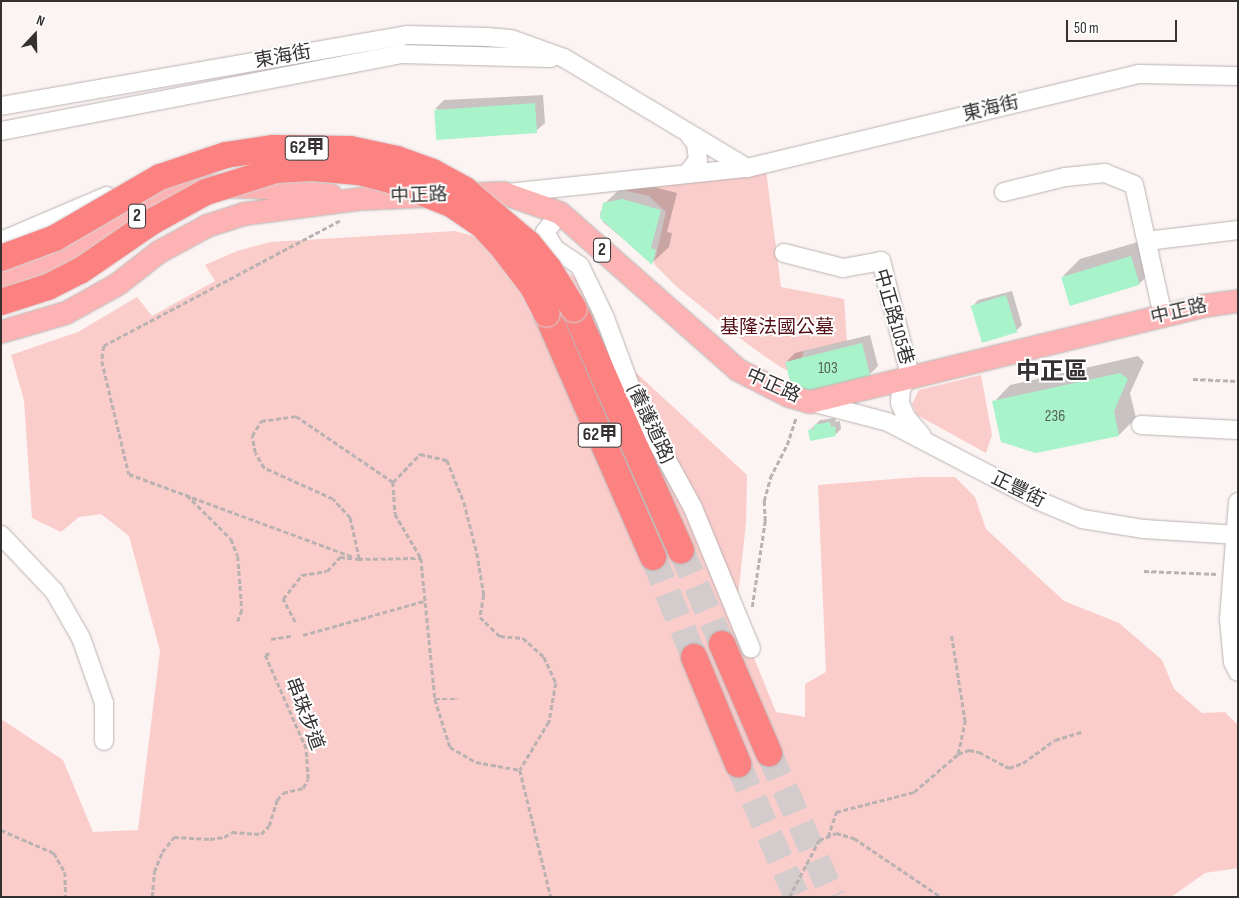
<!DOCTYPE html>
<meta charset="utf-8">
<style>
body{margin:0}
#map{position:relative;width:1239px;height:898px;overflow:hidden;background:#fcf3f3;font-family:"Sofia Sans Condensed","Noto Sans TC",sans-serif}
div>[style]{position:absolute}
.green>*{inset:0;background:#facdcb}
.shadow>*{inset:0;background:#0003}
.building>*{inset:0;background:#a9f3ca;transform-origin:0 0}
.highway-tunnel>*{height:26px;margin-top:-13px;transform-origin:0;background:repeating-linear-gradient(90deg,#d4cccc 0 26px,transparent 0 39px)}
.path>*{height:2.5px;margin-top:-1.25px;transform-origin:0;background:repeating-linear-gradient(90deg,#bab2b2 0 5px,transparent 0 7.5px)}
.roads{filter:drop-shadow(0 0 1px #bbb2b2) drop-shadow(0 0 1px #bbb2b2)}
.minor>*{height:18px;margin:-9px;padding:0 9px;transform-origin:9px;border-radius:9px;background:#fff}
.major>*{height:22px;margin:-11px;padding:0 11px;transform-origin:11px;border-radius:11px;background:#fdb3b3}
.highway>*{height:26px;margin:-13px;padding:0 13px;transform-origin:13px;border-radius:13px;background:#fc8181}
.bridges{filter:drop-shadow(0 0 1px #d3d2d2) drop-shadow(0 0 1px #d3d2d2)}
.highway-bridge>*{height:26px;margin:-13px;padding:0 13px;transform-origin:13px;border-radius:13px;background:#fc8181}
span{translate:-50% -50%;white-space:nowrap;text-align:center;line-height:1.15;-webkit-text-stroke:4px #fff;paint-order:stroke}
.number-label{font-size:16px;color:#526257}
.number-label span{-webkit-text-stroke-width:0}
.shield-label span{padding:1px 4px;background:#fff;border:1px solid;border-radius:4px;-webkit-text-stroke-width:0}
.shield-label{font-size:18px;color:#353131;font-weight:700}
.street-label{font-size:19px;color:#353131}
.park-label{font-size:19px;color:#530f15}
.district-label{font-size:24px;color:#353131;font-weight:700}
.frame{position:absolute;inset:0;border:2px solid #353131;pointer-events:none}
.north{position:absolute;left:10px;top:10px;width:50px;height:50px;-webkit-text-stroke:4px #fff;paint-order:stroke;rotate:21deg;font-size:14px;font-weight:700;line-height:20px;text-align:center;color:#353131}
.north::after{content:'';display:block;margin:auto;width:18px;height:22px;background:#353131;clip-path:polygon(50% 0,100% 100%,50% 72%,0 100%)}
.scale{position:absolute;left:1066px;top:20px;width:111px;height:22px;box-sizing:border-box;border:2px solid #353131;border-top:0;padding-left:6px;font-size:15px;line-height:18px;white-space:nowrap;color:#353131;-webkit-text-stroke:4px #fff;paint-order:stroke}
</style>
<div id="map">
<div class="green">
<div style="clip-path:polygon(766px 170px,781px 287px,844px 299px,847px 341px,804px 351px,796px 374px,782px 368px,750px 346px,677px 287px,654px 264px,666px 212px,649px 196px,618px 189px)"></div>
<div style="clip-path:polygon(455px 231px,531px 252px,600px 291px,592px 332px,747px 475px,746px 523px,736px 614px,776px 712px,805px 717px,805px 684px,826px 672px,818px 485px,919px 477px,955px 477px,975px 497px,986px 529px,1064px 601px,1119px 623px,1162px 660px,1174px 689px,1202px 713px,1225px 712px,1238px 725px,1238px 868px,1205px 873px,1171px 897px,1px 897px,1px 719px,63px 760px,93px 832px,138px 830px,160px 651px,129px 536px,101px 514px,79px 517px,61px 532px,32px 518px,24px 400px,11px 355px,78px 332px,137px 297px,152px 316px,215px 281px,205px 265px,237px 251px,270px 242px)"></div>
<div style="clip-path:polygon(981px 375px,992px 435px,986px 453px,917px 415px,912px 404px,919px 390px)"></div>
</div>
<div class="shadow">
<div style="clip-path:polygon(543px 95px,545px 123px,536px 131px,435px 109px,444px 100px)"></div>
<div style="clip-path:polygon(635px 182px,677px 193px,667px 232px,672px 233px,669px 247px,652px 263px,603px 222px,600px 214px,604px 204px,622px 187px)"></div>
<div style="clip-path:polygon(1148px 239px,1156px 267px,1139px 284px,1063px 276px,1080px 259px)"></div>
<div style="clip-path:polygon(1012px 291px,1022px 325px,1016px 331px,973px 306px,978px 300px)"></div>
<div style="clip-path:polygon(870px 335px,878px 366px,869px 375px,787px 361px,795px 353px)"></div>
<div style="clip-path:polygon(1138px 356px,1144px 362px,1130px 393px,1136px 418px,1119px 435px,994px 402px,1010px 385px)"></div>
<div style="clip-path:polygon(835px 418px,836px 422px,840px 421px,841px 429px,836px 434px,809px 431px,820px 420px)"></div>
</div>
<div class="building">
<div style="left:535px;top:103px;width:30px;height:101px;rotate:86deg"></div>
<div style="clip-path:polygon(622px 199px,661px 210px,651px 248px,656px 250px,652px 265px,600px 218px,603px 203px)"></div>
<div style="left:1131px;top:256px;width:30px;height:73px;rotate:73deg"></div>
<div style="left:1006px;top:295px;width:39px;height:37px;rotate:73deg"></div>
<div style="left:862px;top:343px;width:34px;height:79px;rotate:76deg"></div>
<div style="clip-path:polygon(1120px 373px,1128px 379px,1114px 411px,1119px 436px,1036px 453px,1001px 442px,992px 401px)"></div>
<div style="clip-path:polygon(830px 422px,831px 427px,835px 426px,836px 436px,810px 441px,808px 430px,814px 429px,814px 425px)"></div>
</div>
<div class="highway-tunnel">
<div style="left:681px;top:550px;width:103px;rotate:66.4deg"></div>
<div style="left:653px;top:557px;width:108px;rotate:67.7deg"></div>
<div style="left:769px;top:753px;width:158px;rotate:66deg"></div>
<div style="left:738px;top:764px;width:145px;rotate:66.1deg"></div>
</div>
<div class="path">
<div style="left:340px;top:221px;width:267px;rotate:152.1deg"></div>
<div style="left:104px;top:346px;width:15px;rotate:98deg"></div>
<div style="left:102px;top:361px;width:116px;rotate:76.6deg"></div>
<div style="left:129px;top:474px;width:239px;rotate:20.3deg"></div>
<div style="left:1193px;top:379px;width:45px;rotate:2.5deg"></div>
<div style="left:393px;top:482px;width:32px;rotate:86deg"></div>
<div style="left:395px;top:514px;width:51px;rotate:59.4deg"></div>
<div style="left:421px;top:558px;width:142px;rotate:84.3deg"></div>
<div style="left:435px;top:699px;width:50px;rotate:72.6deg"></div>
<div style="left:450px;top:747px;width:30px;rotate:30deg"></div>
<div style="left:476px;top:762px;width:45px;rotate:10.3deg"></div>
<div style="left:187px;top:495px;width:62px;rotate:45deg"></div>
<div style="left:231px;top:539px;width:18px;rotate:68deg"></div>
<div style="left:238px;top:556px;width:54px;rotate:85.8deg"></div>
<div style="left:242px;top:610px;width:12px;rotate:110deg"></div>
<div style="left:358px;top:559px;width:63px;rotate:-0.9deg"></div>
<div style="left:1144px;top:571px;width:74px;rotate:2.3deg"></div>
<div style="left:752px;top:607px;width:87px;rotate:-81.4deg"></div>
<div style="left:765px;top:521px;width:20px;rotate:-93deg"></div>
<div style="left:764px;top:501px;width:24px;rotate:-75deg"></div>
<div style="left:770px;top:478px;width:37px;rotate:-63deg"></div>
<div style="left:787px;top:445px;width:28px;rotate:-72deg"></div>
<div style="left:295px;top:622px;width:26px;rotate:-118deg"></div>
<div style="left:283px;top:599px;width:31px;rotate:-52deg"></div>
<div style="left:302px;top:575px;width:25px;rotate:-9deg"></div>
<div style="left:327px;top:571px;width:19px;rotate:-47deg"></div>
<div style="left:340px;top:557px;width:19px;rotate:6deg"></div>
<div style="left:359px;top:559px;width:42px;rotate:-102.4deg"></div>
<div style="left:350px;top:518px;width:25px;rotate:-132deg"></div>
<div style="left:333px;top:499px;width:76px;rotate:-155.8deg"></div>
<div style="left:264px;top:468px;width:17px;rotate:-121deg"></div>
<div style="left:255px;top:453px;width:17px;rotate:-100deg"></div>
<div style="left:252px;top:436px;width:17px;rotate:-59deg"></div>
<div style="left:261px;top:421px;width:35px;rotate:-8deg"></div>
<div style="left:296px;top:416px;width:117px;rotate:34.2deg"></div>
<div style="left:393px;top:482px;width:39px;rotate:-46deg"></div>
<div style="left:420px;top:454px;width:28px;rotate:13deg"></div>
<div style="left:447px;top:460px;width:45px;rotate:68deg"></div>
<div style="left:464px;top:502px;width:53px;rotate:75.7deg"></div>
<div style="left:477px;top:553px;width:43px;rotate:80.5deg"></div>
<div style="left:484px;top:595px;width:22px;rotate:100deg"></div>
<div style="left:480px;top:617px;width:28px;rotate:44deg"></div>
<div style="left:500px;top:636px;width:23px;rotate:5deg"></div>
<div style="left:523px;top:638px;width:28px;rotate:42deg"></div>
<div style="left:544px;top:657px;width:29px;rotate:65deg"></div>
<div style="left:556px;top:683px;width:40px;rotate:100deg"></div>
<div style="left:549px;top:722px;width:56px;rotate:121.1deg"></div>
<div style="left:520px;top:770px;width:131px;rotate:76.3deg"></div>
<div style="left:303px;top:635px;width:126px;rotate:-15.7deg"></div>
<div style="left:271px;top:639px;width:20px;rotate:-9deg"></div>
<div style="left:435px;top:699px;width:23px"></div>
<div style="left:958px;top:754px;width:12px;rotate:-20deg"></div>
<div style="left:969px;top:750px;width:10px;rotate:11deg"></div>
<div style="left:979px;top:752px;width:34px;rotate:28deg"></div>
<div style="left:1009px;top:768px;width:15px;rotate:-20deg"></div>
<div style="left:1023px;top:763px;width:39px;rotate:-36deg"></div>
<div style="left:1055px;top:740px;width:28px;rotate:-17deg"></div>
<div style="left:1px;top:830px;width:58px;rotate:23.5deg"></div>
<div style="left:54px;top:853px;width:22px;rotate:60deg"></div>
<div style="left:65px;top:872px;width:25px;rotate:88deg"></div>
<div style="left:828px;top:837px;width:26px;rotate:-72deg"></div>
<div style="left:836px;top:812px;width:81px;rotate:-14.4deg"></div>
<div style="left:914px;top:792px;width:58px;rotate:-40.8deg"></div>
<div style="left:958px;top:754px;width:33px;rotate:-78deg"></div>
<div style="left:965px;top:722px;width:89px;rotate:-99deg"></div>
<div style="left:152px;top:897px;width:25px;rotate:-85deg"></div>
<div style="left:154px;top:872px;width:22px;rotate:-68deg"></div>
<div style="left:162px;top:852px;width:19px;rotate:-51deg"></div>
<div style="left:174px;top:837px;width:36px;rotate:3deg"></div>
<div style="left:210px;top:839px;width:14px;rotate:-8deg"></div>
<div style="left:224px;top:837px;width:9px;rotate:-32deg"></div>
<div style="left:232px;top:832px;width:29px;rotate:4deg"></div>
<div style="left:261px;top:834px;width:11px;rotate:-45deg"></div>
<div style="left:269px;top:826px;width:27px;rotate:-73deg"></div>
<div style="left:277px;top:800px;width:9px;rotate:-49deg"></div>
<div style="left:283px;top:793px;width:21px;rotate:-14deg"></div>
<div style="left:303px;top:788px;width:10px;rotate:-61deg"></div>
<div style="left:308px;top:779px;width:30px;rotate:-94deg"></div>
<div style="left:306px;top:749px;width:103px;rotate:-113.6deg"></div>
<div style="left:265px;top:655px;width:5px;rotate:-22deg"></div>
<div style="left:789px;top:897px;width:64px;rotate:-62.2deg"></div>
<div style="left:819px;top:840px;width:18px;rotate:-22deg"></div>
<div style="left:836px;top:833px;width:19px;rotate:16deg"></div>
<div style="left:854px;top:838px;width:105px;rotate:34.1deg"></div>
</div>
<div class="roads">
<div class="minor">
<div style="left:1px;top:106px;width:412px;rotate:-9.9deg"></div>
<div style="left:407px;top:35px;width:80px;rotate:1.4deg"></div>
<div style="left:487px;top:37px;width:24px;rotate:5deg"></div>
<div style="left:511px;top:39px;width:56px;rotate:19.7deg"></div>
<div style="left:564px;top:58px;width:214px;rotate:31deg"></div>
<div style="left:747px;top:168px;width:403px;rotate:-13.5deg"></div>
<div style="left:1139px;top:74px;width:99px;rotate:1.2deg"></div>
<div style="left:1px;top:131px;width:407px;rotate:-10.9deg"></div>
<div style="left:401px;top:54px;width:150px;rotate:1.5deg"></div>
<div style="left:687px;top:174px;width:18px;rotate:-52deg"></div>
<div style="left:698px;top:160px;width:17px;rotate:-97deg"></div>
<div style="left:696px;top:143px;width:9px;rotate:-131deg"></div>
<div style="left:1004px;top:192px;width:63px;rotate:-13.8deg"></div>
<div style="left:1065px;top:177px;width:40px;rotate:-5.7deg"></div>
<div style="left:1105px;top:173px;width:31px;rotate:22deg"></div>
<div style="left:1134px;top:185px;width:134px;rotate:77.5deg"></div>
<div style="left:508px;top:193px;width:240px;rotate:-6deg"></div>
<div style="left:560px;top:213px;width:24px;rotate:128deg"></div>
<div style="left:545px;top:232px;width:20px;rotate:60deg"></div>
<div style="left:555px;top:249px;width:30px;rotate:34deg"></div>
<div style="left:580px;top:266px;width:58px;rotate:64.3deg"></div>
<div style="left:605px;top:318px;width:95px;rotate:69.7deg"></div>
<div style="left:638px;top:407px;width:115px;rotate:61.4deg"></div>
<div style="left:693px;top:508px;width:152px;rotate:67.6deg"></div>
<div style="left:1px;top:241px;width:115px;rotate:-23deg"></div>
<div style="left:1147px;top:241px;width:92px;rotate:-6.9deg"></div>
<div style="left:784px;top:253px;width:61px;rotate:14.3deg"></div>
<div style="left:843px;top:268px;width:39px;rotate:-10deg"></div>
<div style="left:881px;top:261px;width:119px;rotate:75.8deg"></div>
<div style="left:910px;top:376px;width:15px;rotate:127deg"></div>
<div style="left:901px;top:388px;width:15px;rotate:94deg"></div>
<div style="left:900px;top:403px;width:15px;rotate:67deg"></div>
<div style="left:906px;top:417px;width:25px;rotate:50deg"></div>
<div style="left:815px;top:403px;width:75px;rotate:14.6deg"></div>
<div style="left:888px;top:422px;width:168px;rotate:27.6deg"></div>
<div style="left:1037px;top:500px;width:49px;rotate:22.9deg"></div>
<div style="left:1082px;top:519px;width:63px;rotate:9.2deg"></div>
<div style="left:1144px;top:529px;width:94px;rotate:3.7deg"></div>
<div style="left:1141px;top:425px;width:97px;rotate:3deg"></div>
<div style="left:1238px;top:502px;width:117px;rotate:94.4deg"></div>
<div style="left:1229px;top:619px;width:43px;rotate:84.7deg"></div>
<div style="left:1233px;top:662px;width:11px;rotate:63deg"></div>
<div style="left:1px;top:535px;width:77px;rotate:46.6deg"></div>
<div style="left:54px;top:591px;width:54px;rotate:60.1deg"></div>
<div style="left:81px;top:638px;width:69px;rotate:70.5deg"></div>
<div style="left:104px;top:703px;width:38px;rotate:90deg"></div>
</div>
<div class="major">
<div style="left:459px;top:195px;width:44px;rotate:-2.6deg"></div>
<div style="left:503px;top:193px;width:60px;rotate:19.3deg"></div>
<div style="left:560px;top:213px;width:237px;rotate:41.4deg"></div>
<div style="left:738px;top:370px;width:57px;rotate:27deg"></div>
<div style="left:789px;top:396px;width:22px;rotate:16deg"></div>
<div style="left:810px;top:402px;width:405px;rotate:-13.7deg"></div>
<div style="left:1203px;top:306px;width:35px;rotate:-8deg"></div>
<div style="left:1px;top:282px;width:53px;rotate:-18.8deg"></div>
<div style="left:51px;top:265px;width:46px;rotate:-27.1deg"></div>
<div style="left:92px;top:244px;width:100px;rotate:-31.9deg"></div>
<div style="left:177px;top:191px;width:21px;rotate:-14deg"></div>
<div style="left:197px;top:186px;width:57px;rotate:1deg"></div>
<div style="left:254px;top:187px;width:77px;rotate:5.9deg"></div>
<div style="left:1px;top:332px;width:68px;rotate:-16.3deg"></div>
<div style="left:66px;top:313px;width:60px;rotate:-29.1deg"></div>
<div style="left:118px;top:284px;width:52px;rotate:-38deg"></div>
<div style="left:159px;top:252px;width:55px;rotate:-28.4deg"></div>
<div style="left:207px;top:226px;width:39px;rotate:-18deg"></div>
<div style="left:244px;top:214px;width:116px;rotate:-7.4deg"></div>
<div style="left:359px;top:199px;width:68px;rotate:-2.5deg"></div>
</div>
<div class="highway">
<div style="left:574px;top:309px;width:264px;rotate:66.1deg"></div>
<div style="left:547px;top:314px;width:265px;rotate:66.4deg"></div>
<div style="left:722px;top:644px;width:119px;rotate:66.7deg"></div>
<div style="left:694px;top:657px;width:116px;rotate:67.6deg"></div>
</div>
</div>
<div class="bridges">
<div class="highway-bridge">
<div style="left:1px;top:258px;width:58px;rotate:-20.3deg"></div>
<div style="left:55px;top:238px;width:121px;rotate:-30.2deg"></div>
<div style="left:160px;top:177px;width:70px;rotate:-18.4deg"></div>
<div style="left:226px;top:155px;width:48px;rotate:-8.5deg"></div>
<div style="left:273px;top:148px;width:77px;rotate:0.7deg"></div>
<div style="left:350px;top:149px;width:48px;rotate:12deg"></div>
<div style="left:397px;top:159px;width:38px;rotate:20deg"></div>
<div style="left:433px;top:172px;width:37px;rotate:29deg"></div>
<div style="left:465px;top:190px;width:84px;rotate:40.2deg"></div>
<div style="left:529px;top:244px;width:32px;rotate:51deg"></div>
<div style="left:549px;top:269px;width:47px;rotate:58deg"></div>
<div style="left:1px;top:302px;width:49px;rotate:-17.7deg"></div>
<div style="left:48px;top:287px;width:36px;rotate:-27deg"></div>
<div style="left:80px;top:271px;width:88px;rotate:-34.4deg"></div>
<div style="left:153px;top:221px;width:60px;rotate:-28.7deg"></div>
<div style="left:206px;top:192px;width:73px;rotate:-17.4deg"></div>
<div style="left:276px;top:170px;width:36px;rotate:-3deg"></div>
<div style="left:312px;top:168px;width:46px;rotate:5deg"></div>
<div style="left:358px;top:172px;width:30px;rotate:14deg"></div>
<div style="left:387px;top:179px;width:69px;rotate:21.3deg"></div>
<div style="left:451px;top:204px;width:36px;rotate:34deg"></div>
<div style="left:481px;top:224px;width:34px;rotate:47deg"></div>
<div style="left:504px;top:249px;width:48px;rotate:52.7deg"></div>
<div style="left:533px;top:287px;width:30px;rotate:63deg"></div>
</div>
</div>
<div class="number-label">
<span style="left:828px;top:369px">103</span>
<span style="left:1055px;top:417px">236</span>
</div>
<div class="shield-label">
<span style="left:307px;top:148px">62甲</span>
<span style="left:137px;top:216px">2</span>
<span style="left:602px;top:250px">2</span>
<span style="left:600px;top:435px">62甲</span>
</div>
<div class="street-label">
<span style="left:283px;top:57px;rotate:-10deg">東海街</span>
<span style="left:991px;top:109px;rotate:-13deg">東海街</span>
<span style="left:419px;top:196px;rotate:-2deg">中正路</span>
<span style="left:1179px;top:312px;rotate:-13deg">中正路</span>
<span style="left:893px;top:317px;rotate:74deg">中正路105巷</span>
<span style="left:773px;top:386px;rotate:24deg">中正路</span>
<span style="left:650px;top:424px;rotate:65deg">(養護道路)</span>
<span style="left:1018px;top:490px;rotate:26deg">正豐街</span>
<span style="left:304px;top:714px;rotate:69deg">串珠步道</span>
</div>
<div class="park-label">
<span style="left:777px;top:328px">基隆法國公墓</span>
</div>
<div class="district-label">
<span style="left:1052px;top:372px">中正區</span>
</div>
<div class="frame"></div>
<div class="north">N</div>
<div class="scale">50 m</div>
</div>
